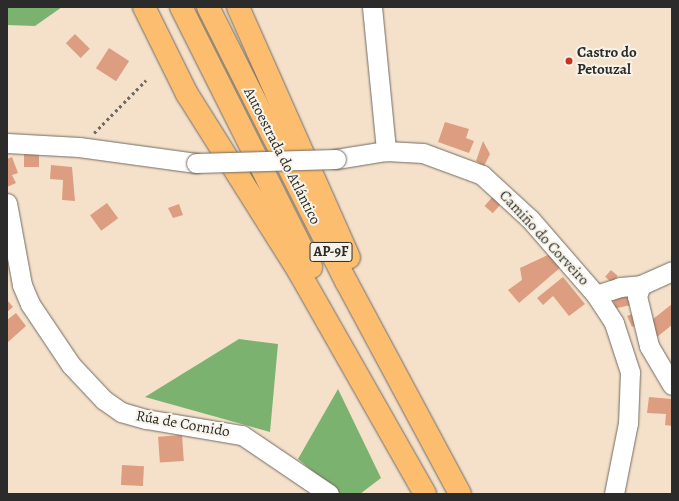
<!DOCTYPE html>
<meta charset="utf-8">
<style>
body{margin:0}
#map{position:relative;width:679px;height:501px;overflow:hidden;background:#f5e1ca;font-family:Alegreya,serif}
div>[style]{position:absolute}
.forest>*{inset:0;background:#7cb26f}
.building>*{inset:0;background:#dd9d80;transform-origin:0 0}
.path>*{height:2.5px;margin-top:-1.25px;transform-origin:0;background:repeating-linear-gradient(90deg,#726b63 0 3px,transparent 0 6px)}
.roads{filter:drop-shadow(0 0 1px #726b63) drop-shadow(0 0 1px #726b63)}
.minor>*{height:19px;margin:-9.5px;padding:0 9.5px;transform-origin:9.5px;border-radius:9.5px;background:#fff}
.highway>*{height:22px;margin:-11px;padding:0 11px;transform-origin:11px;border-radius:11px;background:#fcbd6e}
.bridges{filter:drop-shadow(0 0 1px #726b63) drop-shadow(0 0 1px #726b63)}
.minor-bridge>*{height:19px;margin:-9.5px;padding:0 9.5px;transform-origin:9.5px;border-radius:9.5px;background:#fff}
.dots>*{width:11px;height:11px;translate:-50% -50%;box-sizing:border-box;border:2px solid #f7f3e8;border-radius:50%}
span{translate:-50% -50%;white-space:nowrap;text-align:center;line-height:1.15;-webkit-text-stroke:4px #f7f3e8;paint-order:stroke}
.shield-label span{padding:1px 3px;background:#f7f3e8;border:1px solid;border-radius:3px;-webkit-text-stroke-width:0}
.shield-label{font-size:14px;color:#2b2b2b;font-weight:700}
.poi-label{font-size:15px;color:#2b2b2b;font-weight:700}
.left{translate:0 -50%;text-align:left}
.street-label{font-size:15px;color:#2b2b2b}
.frame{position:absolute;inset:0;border:8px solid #2b2b2b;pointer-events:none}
</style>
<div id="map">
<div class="forest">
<div style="clip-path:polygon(7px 7px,62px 7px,35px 26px,7px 25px)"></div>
<div style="clip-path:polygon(239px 339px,278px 344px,270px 432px,145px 397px)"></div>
<div style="clip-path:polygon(338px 389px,381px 478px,360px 494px,340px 494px,298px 459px)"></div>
</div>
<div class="building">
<div style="left:75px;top:34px;width:21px;height:13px;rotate:45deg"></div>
<div style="left:109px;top:48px;width:24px;height:24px;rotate:33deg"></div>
<div style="clip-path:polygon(445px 122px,469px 129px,466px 138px,474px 141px,469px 153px,438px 142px)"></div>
<div style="clip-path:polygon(483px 141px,490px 154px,484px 166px,476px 161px)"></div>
<div style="left:24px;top:151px;width:15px;height:16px"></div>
<div style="clip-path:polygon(12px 157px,18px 173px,12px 175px,16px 183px,7px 187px,7px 159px)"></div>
<div style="clip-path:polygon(51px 165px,72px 167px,75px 201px,62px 200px,63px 180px,50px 179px)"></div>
<div style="left:495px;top:194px;width:11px;height:16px;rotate:41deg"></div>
<div style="left:107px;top:203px;width:19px;height:21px;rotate:54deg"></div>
<div style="clip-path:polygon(179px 204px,183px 215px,173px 218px,168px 208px)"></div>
<div style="clip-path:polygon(550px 254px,561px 267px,519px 303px,508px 290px,522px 280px,520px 268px)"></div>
<div style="left:611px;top:270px;width:9px;height:9px;rotate:41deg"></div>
<div style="clip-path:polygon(563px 277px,585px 304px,569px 316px,553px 296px,543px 305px,537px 298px)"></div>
<div style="left:629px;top:292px;width:13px;height:17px;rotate:77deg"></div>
<div style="clip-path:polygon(7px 300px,13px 307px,7px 312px)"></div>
<div style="clip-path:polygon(672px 304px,672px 325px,657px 337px,648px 323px)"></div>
<div style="clip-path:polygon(16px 313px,26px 326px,7px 343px,7px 320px)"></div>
<div style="clip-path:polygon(636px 313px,640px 323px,632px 327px,627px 316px)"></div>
<div style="clip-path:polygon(649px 397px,672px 399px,672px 426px,665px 425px,666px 414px,647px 413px)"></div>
<div style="left:182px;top:435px;width:26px;height:24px;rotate:86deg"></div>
<div style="left:122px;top:465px;width:22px;height:20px;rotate:3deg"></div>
</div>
<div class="path">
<div style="left:94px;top:133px;width:74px;rotate:-45.5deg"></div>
</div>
<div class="roads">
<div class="minor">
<div style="left:372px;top:7px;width:145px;rotate:84.4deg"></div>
<div style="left:7px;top:143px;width:72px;rotate:3.2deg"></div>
<div style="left:79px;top:147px;width:118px;rotate:7.8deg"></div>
<div style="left:336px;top:159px;width:51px;rotate:-9.1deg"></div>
<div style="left:386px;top:151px;width:37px;rotate:3deg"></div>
<div style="left:423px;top:153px;width:63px;rotate:20.4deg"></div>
<div style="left:482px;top:175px;width:65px;rotate:42.5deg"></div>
<div style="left:530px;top:219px;width:101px;rotate:49deg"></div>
<div style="left:596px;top:295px;width:33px;rotate:57deg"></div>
<div style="left:614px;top:323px;width:52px;rotate:71.9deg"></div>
<div style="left:630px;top:372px;width:51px;rotate:92.2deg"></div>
<div style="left:628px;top:423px;width:72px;rotate:101.2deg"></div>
<div style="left:7px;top:203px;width:83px;rotate:79.6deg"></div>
<div style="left:22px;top:285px;width:21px;rotate:67deg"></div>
<div style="left:30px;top:304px;width:73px;rotate:56.1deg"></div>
<div style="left:71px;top:365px;width:48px;rotate:46.7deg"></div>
<div style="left:104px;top:400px;width:21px;rotate:35deg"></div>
<div style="left:121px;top:412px;width:26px;rotate:16deg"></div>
<div style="left:146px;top:419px;width:97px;rotate:9.5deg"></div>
<div style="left:242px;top:435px;width:105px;rotate:34.1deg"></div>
<div style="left:641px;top:285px;width:12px;rotate:110deg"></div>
<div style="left:637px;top:296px;width:51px;rotate:76.5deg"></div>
<div style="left:649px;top:346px;width:45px;rotate:59.5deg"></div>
<div style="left:596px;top:295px;width:25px;rotate:-18deg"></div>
<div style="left:620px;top:287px;width:21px;rotate:-5deg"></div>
<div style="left:641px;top:285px;width:34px;rotate:-24deg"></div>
</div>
<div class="highway">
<div style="left:144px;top:7px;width:97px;rotate:63.7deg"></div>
<div style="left:187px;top:94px;width:210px;rotate:57.8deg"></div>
<div style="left:299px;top:272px;width:255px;rotate:60.4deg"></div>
<div style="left:181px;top:7px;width:291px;rotate:63.4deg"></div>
<div style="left:208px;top:7px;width:309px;rotate:63.3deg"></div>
<div style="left:347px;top:283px;width:239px;rotate:61.8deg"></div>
<div style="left:238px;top:7px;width:274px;rotate:66.1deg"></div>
</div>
</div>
<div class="bridges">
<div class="minor-bridge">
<div style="left:196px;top:163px;width:140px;rotate:-1.6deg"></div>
</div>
</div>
<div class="dots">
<div style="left:569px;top:61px;background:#c8321e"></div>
</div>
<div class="shield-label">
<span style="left:331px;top:252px">AP-9F</span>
</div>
<div class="poi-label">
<span class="left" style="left:577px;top:61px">Castro do<br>Petouzal</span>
</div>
<div class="street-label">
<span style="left:282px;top:156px;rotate:63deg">Autoestrada do Atlántico</span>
<span style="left:544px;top:238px;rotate:47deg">Camiño do Corveiro</span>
<span style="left:183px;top:424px;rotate:10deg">Rúa de Cornido</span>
</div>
<div class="frame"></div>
</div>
